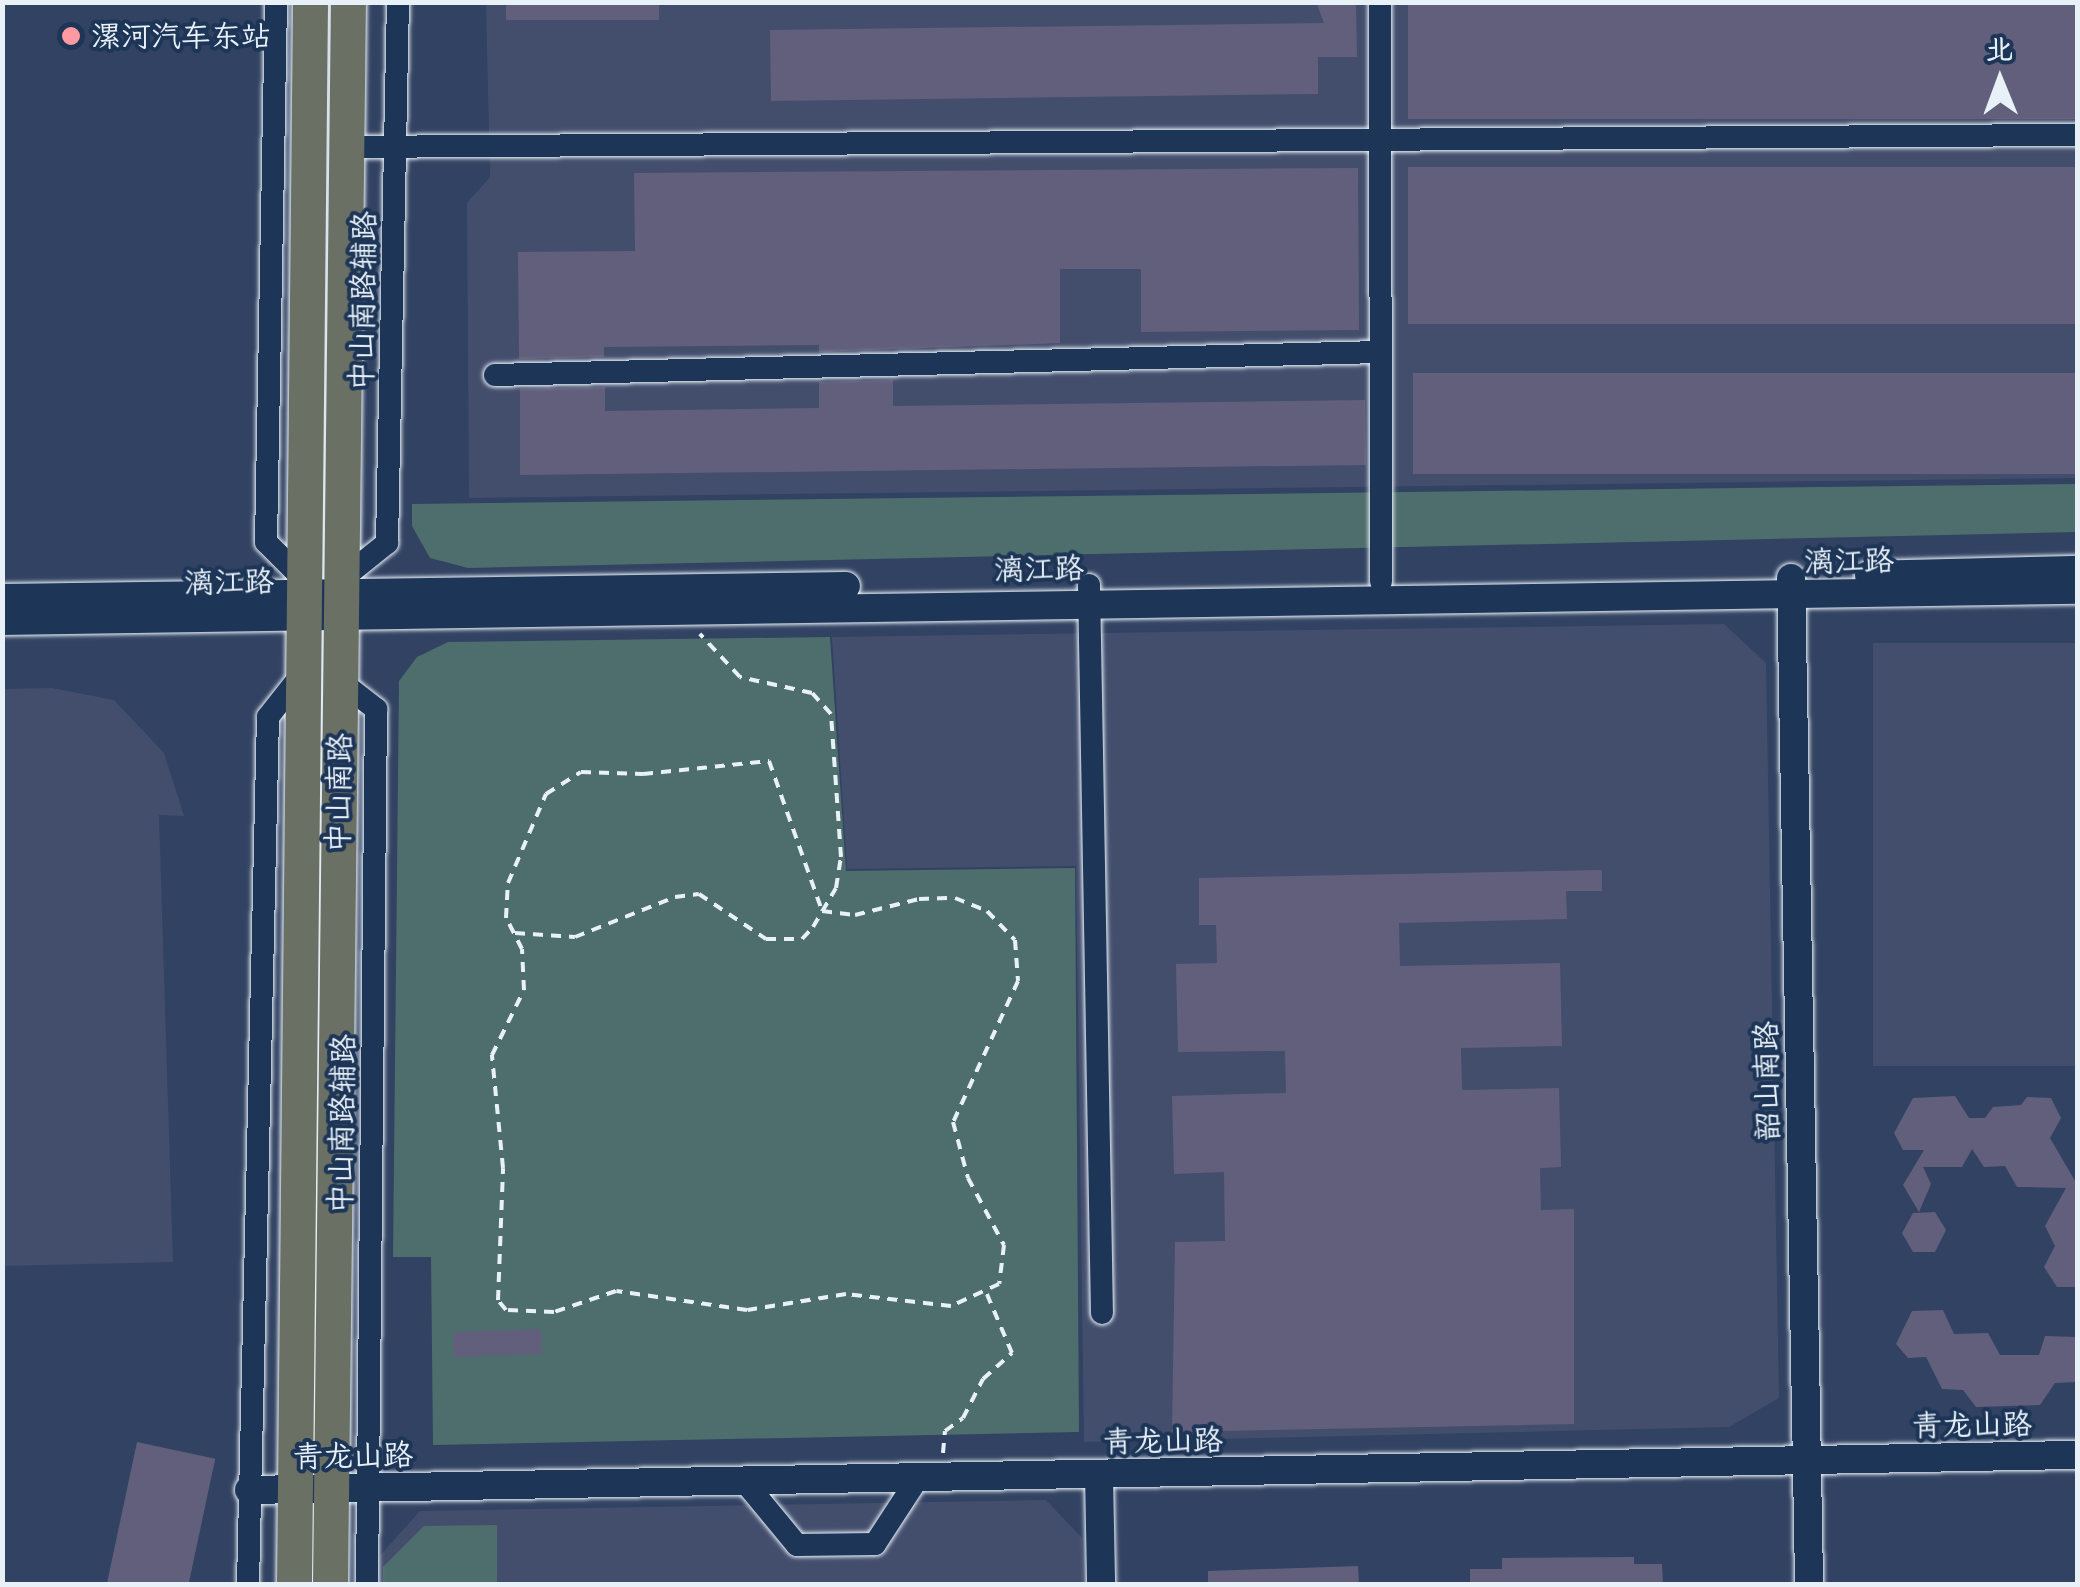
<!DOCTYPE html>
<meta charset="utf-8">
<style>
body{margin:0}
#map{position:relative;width:2080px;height:1587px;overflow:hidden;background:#324262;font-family:Sriracha,"LXGW WenKai TC",sans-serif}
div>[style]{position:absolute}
.built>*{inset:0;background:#434e6d;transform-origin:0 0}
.green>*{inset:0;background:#4e6e6d}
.building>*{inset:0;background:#625f7d;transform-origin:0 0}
.path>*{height:4px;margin-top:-2px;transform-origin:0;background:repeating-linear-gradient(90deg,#e8f1f8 0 10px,transparent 0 18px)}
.roads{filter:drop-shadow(0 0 2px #e8f1f8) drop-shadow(0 0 2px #e8f1f8)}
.minor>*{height:22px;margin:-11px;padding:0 11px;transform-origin:11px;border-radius:11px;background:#1d3557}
.tertiary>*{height:28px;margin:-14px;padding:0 14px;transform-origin:14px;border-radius:14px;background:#1d3557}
.primary>*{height:35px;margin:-17.5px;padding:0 17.5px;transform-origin:17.5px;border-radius:17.5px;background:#6b7065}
.dots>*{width:28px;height:28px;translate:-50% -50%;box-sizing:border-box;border:5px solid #1d3557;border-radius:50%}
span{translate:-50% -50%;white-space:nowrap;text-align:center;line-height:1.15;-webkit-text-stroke:8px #1d3557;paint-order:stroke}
.poi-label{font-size:30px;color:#e8f1f8}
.left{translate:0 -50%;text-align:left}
.street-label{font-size:30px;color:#e8f1f8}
.frame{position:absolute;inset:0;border:5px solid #e8f1f8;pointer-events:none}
.north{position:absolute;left:1950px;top:30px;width:100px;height:100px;-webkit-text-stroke:8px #1d3557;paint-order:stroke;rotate:359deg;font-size:28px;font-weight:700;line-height:40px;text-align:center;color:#e8f1f8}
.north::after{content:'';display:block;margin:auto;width:35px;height:45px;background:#e8f1f8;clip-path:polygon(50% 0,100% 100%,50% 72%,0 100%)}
</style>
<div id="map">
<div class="built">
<div style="clip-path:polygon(486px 3px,2077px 3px,2077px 478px,469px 498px,467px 203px,490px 177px)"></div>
<div style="clip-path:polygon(1724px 624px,1766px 663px,1779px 1398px,1729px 1427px,1084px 1442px,1076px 866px,847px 869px,832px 637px)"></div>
<div style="left:2077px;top:643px;width:423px;height:204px;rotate:90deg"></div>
<div style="clip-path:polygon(52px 688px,114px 700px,164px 753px,184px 816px,159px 815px,173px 1262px,3px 1266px,3px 689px)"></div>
<div style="clip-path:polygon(1046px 1500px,1082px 1538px,1083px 1584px,376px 1584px,376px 1560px,420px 1511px)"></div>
</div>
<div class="green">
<div style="clip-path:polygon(2077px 484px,2078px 532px,468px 568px,430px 558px,412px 526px,412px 504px)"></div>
<div style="clip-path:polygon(830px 637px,846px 871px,1075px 868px,1079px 1432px,433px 1445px,431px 1257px,393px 1257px,399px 681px,417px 657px,448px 642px)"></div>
<div style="clip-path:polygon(497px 1525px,497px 1584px,383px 1584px,383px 1567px,424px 1526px)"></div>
</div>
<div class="building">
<div style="left:506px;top:2px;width:153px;height:18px"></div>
<div style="clip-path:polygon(1316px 2px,1356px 2px,1357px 57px,1318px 57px,1318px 94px,771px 101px,770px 30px,1324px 23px)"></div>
<div style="left:1408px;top:2px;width:670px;height:117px"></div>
<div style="left:2078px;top:167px;width:157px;height:670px;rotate:90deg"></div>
<div style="clip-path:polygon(1358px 168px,1359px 330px,1141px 332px,1141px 269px,1060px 269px,1060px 343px,819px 352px,819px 345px,604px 347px,604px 357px,519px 359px,518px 252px,635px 251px,634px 173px)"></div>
<div style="left:2078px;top:373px;width:101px;height:665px;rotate:90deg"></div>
<div style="clip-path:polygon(893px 380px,893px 406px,1365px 400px,1366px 465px,520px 475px,520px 389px,605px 387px,605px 411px,819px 408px,819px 382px)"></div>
<div style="clip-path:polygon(1602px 870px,1602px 891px,1566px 891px,1567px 919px,1399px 923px,1400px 966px,1560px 963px,1562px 1046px,1461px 1048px,1462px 1090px,1559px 1088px,1561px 1167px,1540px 1168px,1541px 1210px,1574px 1209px,1574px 1424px,1172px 1432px,1175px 1242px,1225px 1241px,1224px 1172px,1174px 1174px,1172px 1096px,1286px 1093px,1285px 1051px,1178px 1052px,1176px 964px,1217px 963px,1216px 925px,1199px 925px,1199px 878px)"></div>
<div style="clip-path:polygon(1955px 1096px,1969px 1118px,1985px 1118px,1993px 1107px,2021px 1105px,2027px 1097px,2051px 1098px,2061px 1118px,2050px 1138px,2078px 1186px,2078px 1287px,2057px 1287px,2044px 1267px,2055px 1246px,2045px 1226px,2066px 1188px,2017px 1187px,2005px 1166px,1984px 1167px,1972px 1149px,1962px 1167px,1923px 1167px,1931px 1184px,1919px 1212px,1903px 1185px,1924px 1150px,1903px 1150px,1894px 1133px,1913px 1098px)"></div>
<div style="clip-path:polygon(1935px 1212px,1946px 1230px,1935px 1252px,1913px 1252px,1902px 1233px,1913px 1213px)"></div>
<div style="clip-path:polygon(1943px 1310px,1954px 1334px,1988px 1333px,2000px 1355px,2039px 1355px,2045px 1336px,2076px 1337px,2078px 1382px,2055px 1383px,2040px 1405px,1976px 1407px,1963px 1390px,1942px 1389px,1926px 1357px,1908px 1358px,1896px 1344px,1912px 1311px)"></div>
<div style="left:541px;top:1329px;width:25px;height:88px;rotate:88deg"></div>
<div style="left:137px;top:1442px;width:80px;height:145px;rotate:12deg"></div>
<div style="clip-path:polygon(1634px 1557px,1634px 1564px,1662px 1564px,1663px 1584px,1470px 1584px,1470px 1569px,1502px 1569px,1502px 1558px)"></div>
<div style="clip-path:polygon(1358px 1566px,1359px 1584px,1208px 1584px,1208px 1571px)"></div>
</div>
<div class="path">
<div style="left:769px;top:761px;width:159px;rotate:70.5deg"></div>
<div style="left:822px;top:911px;width:33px;rotate:7deg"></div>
<div style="left:855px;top:915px;width:66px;rotate:-14deg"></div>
<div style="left:919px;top:899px;width:36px;rotate:-2deg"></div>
<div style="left:955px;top:898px;width:35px;rotate:22deg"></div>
<div style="left:987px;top:911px;width:40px;rotate:46deg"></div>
<div style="left:1015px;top:940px;width:41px;rotate:85.8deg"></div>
<div style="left:1018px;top:981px;width:155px;rotate:114.7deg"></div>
<div style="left:953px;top:1122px;width:58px;rotate:75deg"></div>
<div style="left:968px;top:1178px;width:76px;rotate:61.8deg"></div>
<div style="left:1004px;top:1245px;width:39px;rotate:97deg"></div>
<div style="left:999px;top:1284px;width:53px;rotate:155.4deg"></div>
<div style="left:951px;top:1306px;width:106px;rotate:-173.5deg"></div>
<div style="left:846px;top:1294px;width:100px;rotate:170.8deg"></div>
<div style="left:747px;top:1310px;width:132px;rotate:-171.7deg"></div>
<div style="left:616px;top:1291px;width:65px;rotate:161.3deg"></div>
<div style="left:554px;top:1312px;width:48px;rotate:-177.6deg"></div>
<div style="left:506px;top:1310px;width:13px;rotate:-129deg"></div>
<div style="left:498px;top:1300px;width:132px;rotate:-87.8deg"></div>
<div style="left:503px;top:1168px;width:114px;rotate:-95.6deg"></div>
<div style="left:492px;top:1055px;width:72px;rotate:-63.8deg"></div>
<div style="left:524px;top:990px;width:41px;rotate:-92.8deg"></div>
<div style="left:522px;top:949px;width:35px;rotate:-117deg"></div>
<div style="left:506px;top:918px;width:35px;rotate:-87deg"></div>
<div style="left:508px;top:883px;width:97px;rotate:-66.9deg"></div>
<div style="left:546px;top:794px;width:41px;rotate:-32.2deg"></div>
<div style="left:581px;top:772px;width:62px;rotate:1.8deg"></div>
<div style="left:643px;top:774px;width:127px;rotate:-5.9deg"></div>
<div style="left:515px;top:933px;width:60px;rotate:3.8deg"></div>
<div style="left:575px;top:937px;width:108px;rotate:-21.8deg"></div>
<div style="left:675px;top:897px;width:24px;rotate:-7deg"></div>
<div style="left:699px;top:894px;width:81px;rotate:33.9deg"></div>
<div style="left:766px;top:939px;width:36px"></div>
<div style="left:802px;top:939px;width:16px;rotate:-47deg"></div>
<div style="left:813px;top:927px;width:45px;rotate:-59.5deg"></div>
<div style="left:836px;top:888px;width:31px;rotate:-81deg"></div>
<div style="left:841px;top:857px;width:143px;rotate:-94deg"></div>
<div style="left:831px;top:714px;width:28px;rotate:-132deg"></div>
<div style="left:812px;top:693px;width:74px;rotate:-167.5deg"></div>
<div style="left:740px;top:677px;width:59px;rotate:-132.9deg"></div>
<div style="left:943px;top:1453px;width:22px;rotate:-85deg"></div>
<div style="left:945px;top:1431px;width:22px;rotate:-36deg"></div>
<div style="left:963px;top:1418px;width:44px;rotate:-62.9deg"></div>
<div style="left:983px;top:1379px;width:39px;rotate:-42deg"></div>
<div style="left:1012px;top:1353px;width:66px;rotate:-113.1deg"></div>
</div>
<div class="roads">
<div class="minor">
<div style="left:276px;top:2px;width:540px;rotate:91.06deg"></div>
<div style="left:266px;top:542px;width:51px;rotate:45deg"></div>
<div style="left:1380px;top:2px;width:579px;rotate:89.9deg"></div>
<div style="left:347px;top:147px;width:1731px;rotate:-0.4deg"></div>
<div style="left:495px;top:375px;width:886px;rotate:-1.49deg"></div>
<div style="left:342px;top:579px;width:58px;rotate:-38.7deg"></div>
<div style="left:387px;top:543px;width:541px;rotate:-88.84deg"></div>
<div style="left:1089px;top:585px;width:728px;rotate:88.98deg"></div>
<div style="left:340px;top:681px;width:46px;rotate:37.9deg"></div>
<div style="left:376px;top:709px;width:875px;rotate:90.59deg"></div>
<div style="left:744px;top:1481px;width:83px;rotate:50.4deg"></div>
<div style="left:797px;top:1545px;width:78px;rotate:-0.7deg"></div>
<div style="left:875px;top:1544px;width:79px;rotate:-56.9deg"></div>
<div style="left:248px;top:1584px;width:867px;rotate:-88.68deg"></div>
<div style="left:268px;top:717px;width:53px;rotate:-51.8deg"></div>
</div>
<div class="tertiary">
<div style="left:1869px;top:575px;width:209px;rotate:-1.4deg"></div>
<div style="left:1791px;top:578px;width:1006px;rotate:88.97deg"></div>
<div style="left:2px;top:598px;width:844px;rotate:-0.81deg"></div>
<div style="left:2px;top:621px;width:2076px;rotate:-0.86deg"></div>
<div style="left:1099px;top:1475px;width:109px;rotate:88.9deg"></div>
<div style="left:249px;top:1490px;width:1829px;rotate:-1.1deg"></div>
</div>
<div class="primary">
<div style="left:294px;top:1584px;width:1582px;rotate:-89.42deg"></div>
<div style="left:330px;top:1584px;width:1582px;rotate:-89.35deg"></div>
</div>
</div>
<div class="dots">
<div style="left:71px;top:36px;background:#ff9aa2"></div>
</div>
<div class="poi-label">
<span class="left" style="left:91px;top:36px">漯河汽车东站</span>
</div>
<div class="street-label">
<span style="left:363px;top:301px;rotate:-89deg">中山南路辅路</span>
<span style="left:1849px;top:561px;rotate:-1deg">漓江路</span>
<span style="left:1039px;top:569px;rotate:-1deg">漓江路</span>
<span style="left:229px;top:582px;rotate:-1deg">漓江路</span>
<span style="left:339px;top:793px;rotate:-89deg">中山南路</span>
<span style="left:1767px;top:1081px;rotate:-91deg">韶山南路</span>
<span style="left:342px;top:1124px;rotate:-89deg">中山南路辅路</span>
<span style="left:1972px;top:1425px;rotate:-1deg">青龙山路</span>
<span style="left:1163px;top:1441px;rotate:-1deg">青龙山路</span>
<span style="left:353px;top:1456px;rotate:-1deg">青龙山路</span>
</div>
<div class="frame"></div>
<div class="north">北</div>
</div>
